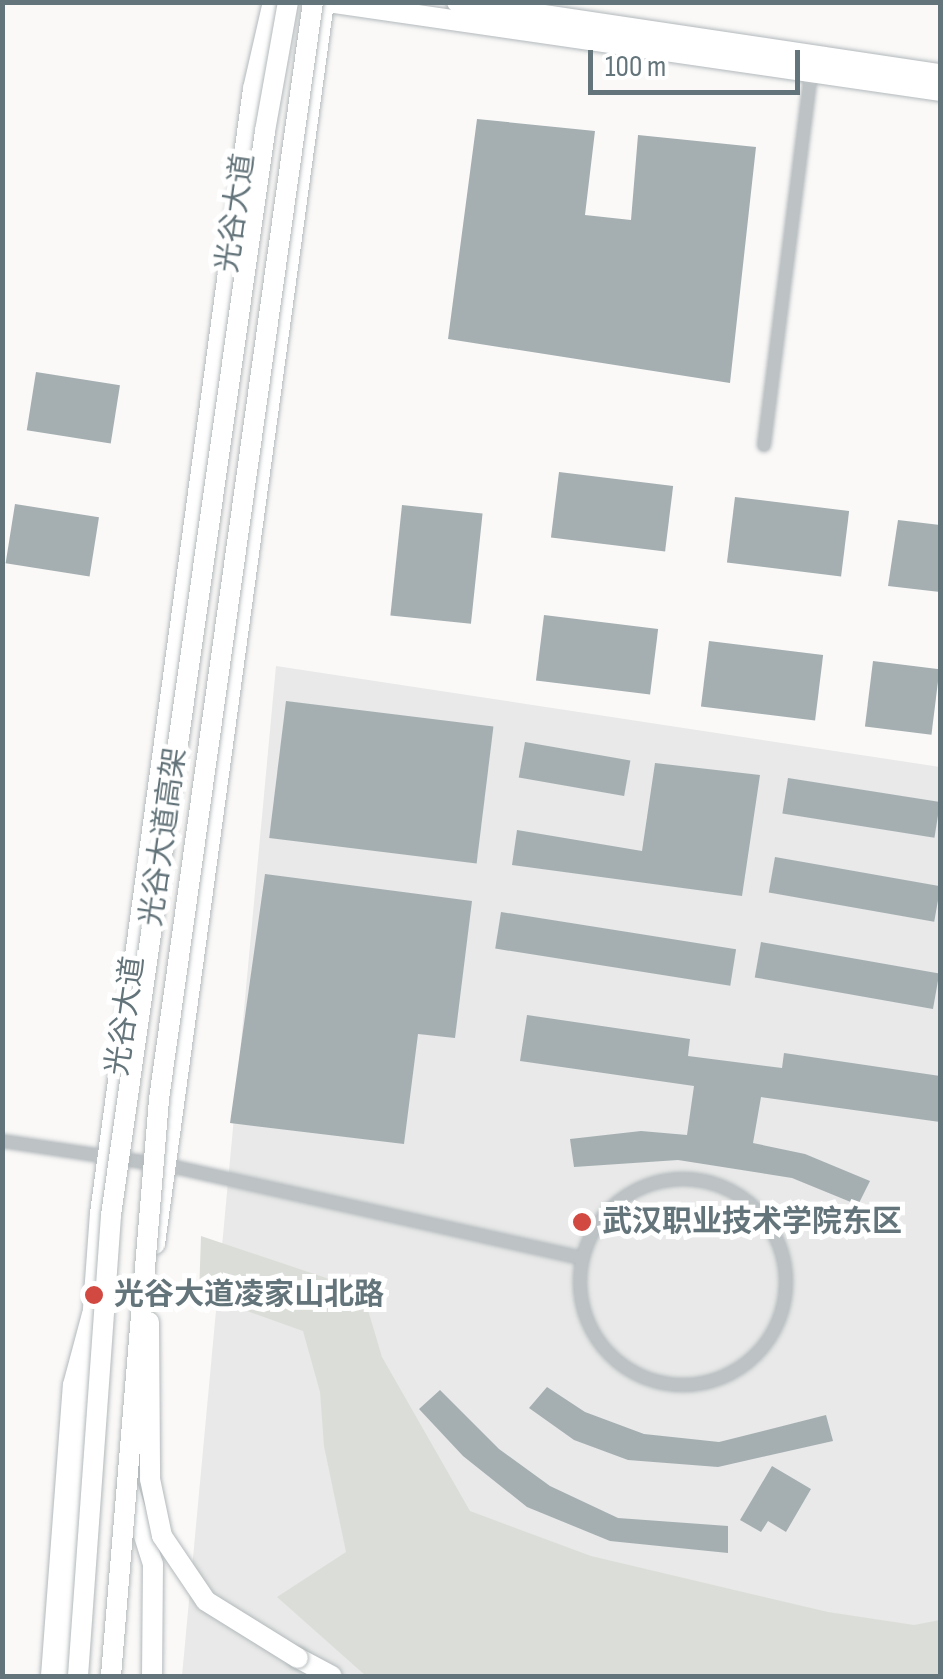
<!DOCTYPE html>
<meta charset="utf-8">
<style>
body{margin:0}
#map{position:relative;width:943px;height:1679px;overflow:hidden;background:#faf9f8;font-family:"Sofia Sans Condensed","Noto Sans SC",sans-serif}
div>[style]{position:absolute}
.built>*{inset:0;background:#e8e9e8}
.green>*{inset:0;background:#dbded8}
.building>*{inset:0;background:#a5afb2;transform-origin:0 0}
.roads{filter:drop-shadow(0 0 2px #b3b9bc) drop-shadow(0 0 2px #b3b9bc)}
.minor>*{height:12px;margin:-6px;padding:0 6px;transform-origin:6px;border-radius:6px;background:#bdc3c5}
.minor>.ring{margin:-6px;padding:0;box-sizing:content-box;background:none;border:12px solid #bdc3c5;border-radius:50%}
.primary>*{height:20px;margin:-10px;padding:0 10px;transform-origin:10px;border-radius:10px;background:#fff}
.trunk>*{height:20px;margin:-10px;padding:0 10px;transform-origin:10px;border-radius:10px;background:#fff}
.bridges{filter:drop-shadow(0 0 2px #b3b9bb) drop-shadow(0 0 2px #b3b9bb)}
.trunk-bridge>*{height:20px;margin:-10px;padding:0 10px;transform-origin:10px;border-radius:10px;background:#fff}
.dots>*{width:28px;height:28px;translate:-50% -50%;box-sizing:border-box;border:5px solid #fff;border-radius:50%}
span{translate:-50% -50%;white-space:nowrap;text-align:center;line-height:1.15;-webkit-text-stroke:10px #fff;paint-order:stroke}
.street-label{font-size:30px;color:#63747a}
.poi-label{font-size:30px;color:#63747a;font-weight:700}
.left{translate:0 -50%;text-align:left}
.frame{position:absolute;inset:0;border:5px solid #63747a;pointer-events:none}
.scale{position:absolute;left:588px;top:50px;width:212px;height:45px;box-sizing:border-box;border:5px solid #63747a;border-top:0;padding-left:12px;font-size:30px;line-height:35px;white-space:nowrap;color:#63747a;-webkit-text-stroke:8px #fff;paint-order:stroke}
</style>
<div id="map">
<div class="built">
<div style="clip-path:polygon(276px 666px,940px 767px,940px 1676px,182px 1676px)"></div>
</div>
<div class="green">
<div style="clip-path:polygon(201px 1236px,362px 1290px,382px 1357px,470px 1511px,591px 1556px,828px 1612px,914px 1625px,940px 1620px,940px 1676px,366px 1676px,277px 1597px,346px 1552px,324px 1446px,320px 1392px,303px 1331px,199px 1294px)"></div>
</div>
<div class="building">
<div style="clip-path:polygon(477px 119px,595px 131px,585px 215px,631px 220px,638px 135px,756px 147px,730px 383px,448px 339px)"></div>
<div style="left:36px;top:372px;width:85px;height:59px;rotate:9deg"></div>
<div style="left:559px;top:472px;width:115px;height:66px;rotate:7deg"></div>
<div style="left:735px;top:497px;width:115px;height:66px;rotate:7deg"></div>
<div style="left:15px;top:504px;width:85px;height:60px;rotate:9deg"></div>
<div style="left:402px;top:505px;width:81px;height:111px;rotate:6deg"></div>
<div style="clip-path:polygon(898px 520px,940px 525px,940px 592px,888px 586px)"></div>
<div style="left:544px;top:615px;width:115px;height:66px;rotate:7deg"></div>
<div style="left:709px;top:641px;width:115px;height:66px;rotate:7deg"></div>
<div style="left:873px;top:661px;width:67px;height:66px;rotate:7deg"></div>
<div style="left:286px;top:701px;width:209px;height:138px;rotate:7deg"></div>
<div style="left:525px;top:742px;width:107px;height:36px;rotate:10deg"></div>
<div style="clip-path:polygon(655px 763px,760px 775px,742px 896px,512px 865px,517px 830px,642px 851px)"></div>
<div style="left:788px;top:778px;width:154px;height:36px;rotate:9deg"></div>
<div style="left:775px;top:857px;width:168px;height:36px;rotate:10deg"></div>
<div style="clip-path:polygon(265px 874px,472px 901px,455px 1038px,418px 1034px,404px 1144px,230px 1123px)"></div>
<div style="left:501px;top:912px;width:238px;height:37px;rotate:9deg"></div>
<div style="left:761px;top:942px;width:181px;height:36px;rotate:10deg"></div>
<div style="clip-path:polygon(527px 1015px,690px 1039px,688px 1056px,782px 1068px,784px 1053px,940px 1076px,940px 1122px,761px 1097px,753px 1143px,805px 1154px,870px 1181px,858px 1205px,792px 1178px,678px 1160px,574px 1167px,570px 1139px,641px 1131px,687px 1135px,694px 1086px,520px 1061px)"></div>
<div style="clip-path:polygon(547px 1387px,585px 1412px,644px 1434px,719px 1442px,826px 1415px,833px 1441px,718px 1467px,628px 1460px,574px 1440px,529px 1408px)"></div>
<div style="clip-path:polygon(440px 1390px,499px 1449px,550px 1486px,618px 1518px,728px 1526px,728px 1553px,610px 1541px,527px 1507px,463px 1456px,419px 1409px)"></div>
<div style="clip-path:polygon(772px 1466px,811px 1489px,786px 1532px,768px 1521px,761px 1532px,740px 1520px)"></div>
</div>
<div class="roads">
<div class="minor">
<div style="left:764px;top:445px;width:376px;rotate:-82.8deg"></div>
<div style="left:2px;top:1141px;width:170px;rotate:8.5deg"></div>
<div style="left:170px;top:1166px;width:421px;rotate:12.6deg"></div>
<div class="ring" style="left:580px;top:1179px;width:194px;height:194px"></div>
</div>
<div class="primary">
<div style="left:328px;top:2px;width:618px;rotate:8.27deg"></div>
<div style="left:457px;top:2px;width:488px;rotate:8.5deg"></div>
<div style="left:155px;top:1244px;width:1253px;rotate:-82.25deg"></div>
<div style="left:66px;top:1676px;width:464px;rotate:-85.8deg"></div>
<div style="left:100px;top:1213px;width:1134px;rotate:-82.25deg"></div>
<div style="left:253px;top:89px;width:89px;rotate:-77.1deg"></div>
</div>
<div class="trunk">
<div style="left:129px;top:1489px;width:79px;rotate:72.3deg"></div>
<div style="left:153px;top:1564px;width:112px;rotate:90.5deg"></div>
<div style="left:298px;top:1658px;width:38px;rotate:28deg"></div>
<div style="left:51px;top:1676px;width:292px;rotate:-85.7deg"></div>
<div style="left:73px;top:1385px;width:73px;rotate:-75deg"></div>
</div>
</div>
<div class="bridges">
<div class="trunk-bridge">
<div style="left:149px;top:1322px;width:157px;rotate:89.6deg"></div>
<div style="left:150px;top:1479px;width:58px;rotate:78.1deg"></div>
<div style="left:162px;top:1536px;width:78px;rotate:55.9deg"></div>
<div style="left:206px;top:1601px;width:108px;rotate:31.8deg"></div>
<div style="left:78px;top:1676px;width:462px;rotate:-85.9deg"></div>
<div style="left:111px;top:1215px;width:1095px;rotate:-81.91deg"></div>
<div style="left:265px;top:131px;width:131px;rotate:-79.9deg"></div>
<div style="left:111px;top:1676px;width:579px;rotate:-85.24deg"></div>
<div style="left:159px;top:1099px;width:1108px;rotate:-82.01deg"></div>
</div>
</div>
<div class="dots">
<div style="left:582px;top:1222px;background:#d14941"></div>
<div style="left:94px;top:1295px;background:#d14941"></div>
</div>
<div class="street-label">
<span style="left:236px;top:213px;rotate:-82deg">光谷大道</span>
<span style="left:164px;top:837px;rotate:-82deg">光谷大道高架</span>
<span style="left:126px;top:1016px;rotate:-82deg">光谷大道</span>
</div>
<div class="poi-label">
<span class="left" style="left:602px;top:1222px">武汉职业技术学院东区</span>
<span class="left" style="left:114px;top:1295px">光谷大道凌家山北路</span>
</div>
<div class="frame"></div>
<div class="scale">100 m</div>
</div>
